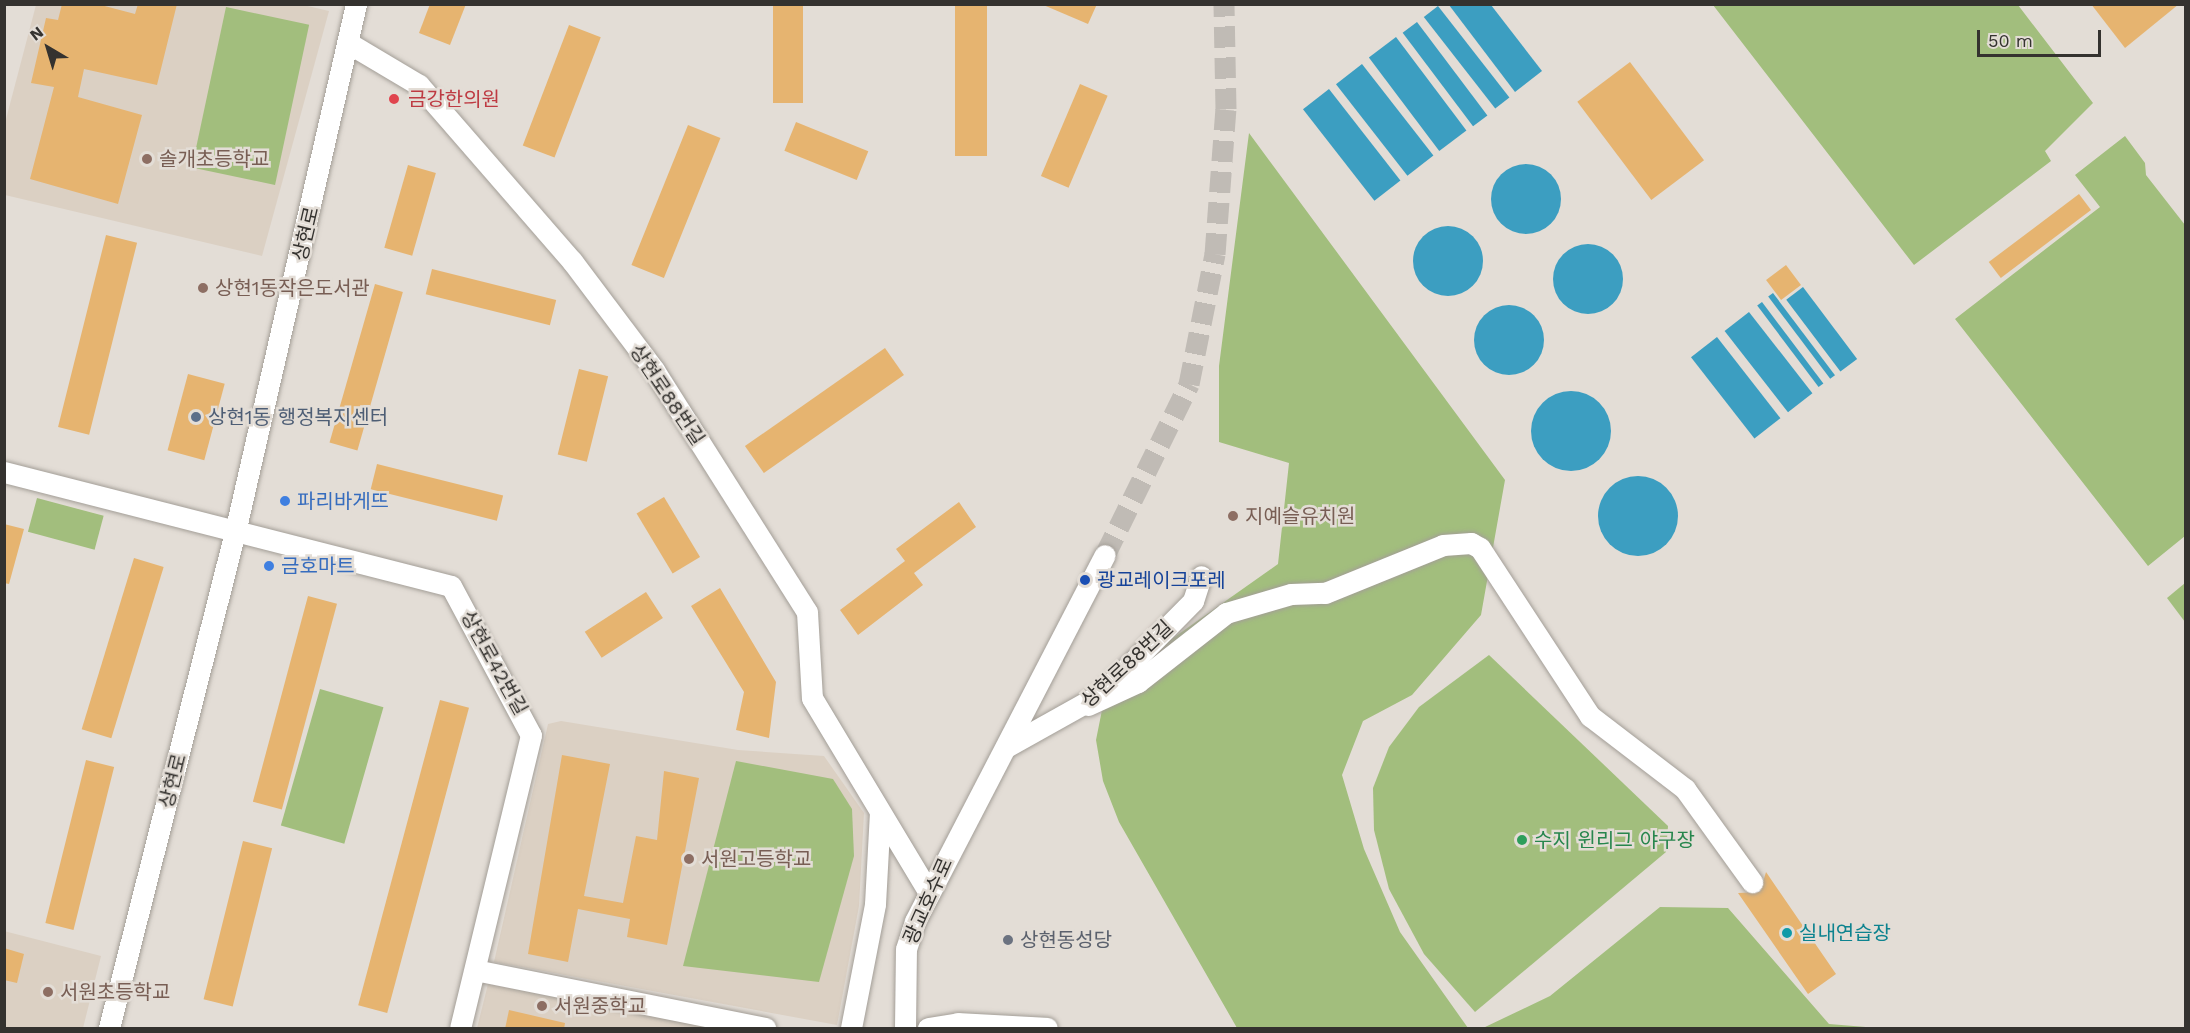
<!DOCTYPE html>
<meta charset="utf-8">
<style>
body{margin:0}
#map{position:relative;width:2190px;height:1033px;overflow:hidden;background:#e3ddd6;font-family:"Work Sans","Noto Sans KR",sans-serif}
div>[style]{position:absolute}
.built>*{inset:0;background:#dbd0c3}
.green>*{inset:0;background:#a2be7d;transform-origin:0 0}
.water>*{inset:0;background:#3c9ec1;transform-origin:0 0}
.round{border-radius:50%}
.building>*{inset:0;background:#e6b470;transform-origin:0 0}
.minor-tunnel>*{height:21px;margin-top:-10.5px;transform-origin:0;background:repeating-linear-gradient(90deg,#c0bbb5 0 21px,transparent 0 31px)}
.roads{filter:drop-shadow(0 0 2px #a39e97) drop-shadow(0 0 2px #a39e97)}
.minor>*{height:21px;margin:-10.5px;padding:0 10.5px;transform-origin:10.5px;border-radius:10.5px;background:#fff}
.dots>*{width:16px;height:16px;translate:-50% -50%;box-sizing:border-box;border:3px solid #e3ddd6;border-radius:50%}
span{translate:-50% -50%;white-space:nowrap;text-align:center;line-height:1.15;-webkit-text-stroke:5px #e3ddd6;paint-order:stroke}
.health-label{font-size:20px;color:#be3a42}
.left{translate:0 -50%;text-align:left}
.education-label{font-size:20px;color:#785e54}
.street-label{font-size:20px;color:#34322f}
.service-label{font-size:20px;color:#4e5e75}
.shop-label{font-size:20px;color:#366cbe}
.transit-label{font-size:20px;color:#164399}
.leisure-label{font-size:20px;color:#27864d}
.culture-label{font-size:20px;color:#0d838f}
.worship-label{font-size:20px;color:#5b616d}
.frame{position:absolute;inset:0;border:6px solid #34322f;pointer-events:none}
.north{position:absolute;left:18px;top:18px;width:60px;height:60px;-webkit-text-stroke:4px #e3ddd6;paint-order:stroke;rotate:322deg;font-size:16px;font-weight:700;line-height:24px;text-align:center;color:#34322f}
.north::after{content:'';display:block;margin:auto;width:21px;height:27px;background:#34322f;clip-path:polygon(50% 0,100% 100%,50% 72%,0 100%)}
.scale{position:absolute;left:1977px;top:30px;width:124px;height:27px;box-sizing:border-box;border:3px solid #34322f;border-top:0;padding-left:8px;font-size:18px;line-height:21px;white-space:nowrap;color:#34322f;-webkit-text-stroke:4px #e3ddd6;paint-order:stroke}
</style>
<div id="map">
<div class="built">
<div style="clip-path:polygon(299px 4px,329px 11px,262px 256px,5px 195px,5px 123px,36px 5px)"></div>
<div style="clip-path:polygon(561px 721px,738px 750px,824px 756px,864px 813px,859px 906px,837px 1025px,494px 962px,548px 724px)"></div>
<div style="clip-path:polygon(4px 931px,101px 956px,83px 1028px,5px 1028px)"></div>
<div style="clip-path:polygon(488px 984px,714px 1028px,477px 1028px)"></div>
</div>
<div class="green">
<div style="clip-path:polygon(1713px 5px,2018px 5px,2093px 103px,2045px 151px,2051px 161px,1914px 265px)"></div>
<div style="left:226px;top:7px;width:85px;height:164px;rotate:12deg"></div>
<div style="clip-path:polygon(1249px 133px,1505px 480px,1481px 615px,1412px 695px,1363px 721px,1342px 775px,1364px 849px,1400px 932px,1468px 1028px,1237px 1028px,1119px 822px,1103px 781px,1096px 740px,1103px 705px,1169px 641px,1278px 564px,1289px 463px,1219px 442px,1219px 366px)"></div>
<div style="clip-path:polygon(2125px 136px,2145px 163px,2146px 175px,2185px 225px,2185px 536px,2148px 566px,1955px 319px,2100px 207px,2075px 175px)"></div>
<div style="left:37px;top:498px;width:69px;height:35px;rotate:15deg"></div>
<div style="clip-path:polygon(2185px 583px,2185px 622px,2167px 598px)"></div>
<div style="clip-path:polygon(1489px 655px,1668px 826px,1666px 852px,1475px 1012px,1424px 954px,1389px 889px,1374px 830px,1373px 788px,1389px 747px,1419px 707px)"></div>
<div style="left:320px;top:689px;width:66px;height:142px;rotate:16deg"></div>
<div style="clip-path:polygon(736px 761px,833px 779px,852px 809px,854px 856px,819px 982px,683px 966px)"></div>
<div style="clip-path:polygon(1660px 907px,1728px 908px,1829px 1024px,1878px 1028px,1483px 1028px,1550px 996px)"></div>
</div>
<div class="water">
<div style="clip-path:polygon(1449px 5px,1491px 5px,1542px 71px,1515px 92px)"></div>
<div style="left:1438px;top:6px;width:116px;height:18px;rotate:52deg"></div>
<div style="left:1417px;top:22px;width:117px;height:18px;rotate:53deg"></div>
<div style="left:1396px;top:37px;width:117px;height:34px;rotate:53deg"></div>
<div style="left:1362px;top:64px;width:116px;height:33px;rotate:52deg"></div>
<div style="left:1329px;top:89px;width:116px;height:33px;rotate:52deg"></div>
<div class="round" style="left:1491px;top:164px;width:70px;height:70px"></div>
<div class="round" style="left:1413px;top:226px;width:70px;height:70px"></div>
<div class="round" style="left:1553px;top:244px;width:70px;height:70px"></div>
<div style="left:1803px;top:287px;width:90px;height:21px;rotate:53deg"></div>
<div style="left:1773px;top:293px;width:103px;height:6px;rotate:53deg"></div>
<div style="left:1762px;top:302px;width:102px;height:6px;rotate:53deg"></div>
<div class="round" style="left:1474px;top:305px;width:70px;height:70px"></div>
<div style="left:1749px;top:312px;width:103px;height:31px;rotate:52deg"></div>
<div style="left:1717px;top:337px;width:103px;height:33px;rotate:52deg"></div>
<div class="round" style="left:1531px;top:391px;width:80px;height:80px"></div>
<div class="round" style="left:1598px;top:476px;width:80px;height:80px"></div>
</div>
<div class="building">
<div style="clip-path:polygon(62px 4px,97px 4px,135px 14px,138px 4px,177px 4px,157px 85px,84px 69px,78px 97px,142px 115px,118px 204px,30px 179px,54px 87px,31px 83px,46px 18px,58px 20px)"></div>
<div style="clip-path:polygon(430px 4px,466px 4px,450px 45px,419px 33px)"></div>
<div style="left:773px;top:4px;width:30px;height:99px"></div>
<div style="left:955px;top:4px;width:32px;height:152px"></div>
<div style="clip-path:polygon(1041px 4px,1097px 4px,1088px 24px)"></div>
<div style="clip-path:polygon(2091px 4px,2179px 4px,2125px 48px)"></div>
<div style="left:569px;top:25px;width:34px;height:129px;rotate:21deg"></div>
<div style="left:1630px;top:62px;width:123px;height:66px;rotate:53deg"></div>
<div style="left:1080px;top:84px;width:30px;height:100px;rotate:23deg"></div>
<div style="left:796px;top:122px;width:78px;height:31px;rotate:22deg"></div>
<div style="left:688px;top:125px;width:35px;height:151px;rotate:22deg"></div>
<div style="left:408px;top:165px;width:29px;height:86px;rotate:16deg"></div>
<div style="left:2079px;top:194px;width:20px;height:113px;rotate:53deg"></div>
<div style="left:106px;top:235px;width:32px;height:198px;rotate:14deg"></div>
<div style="left:1786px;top:265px;width:25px;height:25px;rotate:53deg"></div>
<div style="left:432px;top:269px;width:128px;height:26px;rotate:14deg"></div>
<div style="left:375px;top:284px;width:29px;height:165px;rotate:16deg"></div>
<div style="left:885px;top:348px;width:33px;height:171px;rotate:55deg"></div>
<div style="left:579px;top:369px;width:30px;height:88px;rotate:14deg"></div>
<div style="left:188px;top:374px;width:38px;height:79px;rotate:15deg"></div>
<div style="left:377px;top:464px;width:130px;height:26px;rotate:14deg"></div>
<div style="left:664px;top:497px;width:70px;height:32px;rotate:59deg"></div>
<div style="clip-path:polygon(959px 502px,976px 527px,914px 573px,923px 585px,858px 635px,840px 610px,905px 561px,896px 549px)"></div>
<div style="clip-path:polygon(4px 524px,24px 529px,9px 584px,4px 583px)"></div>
<div style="left:134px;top:558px;width:31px;height:179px;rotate:17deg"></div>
<div style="clip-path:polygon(720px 588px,776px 682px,769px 738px,736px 730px,744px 692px,691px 606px)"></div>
<div style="left:646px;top:592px;width:31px;height:73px;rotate:57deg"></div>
<div style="left:308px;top:596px;width:30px;height:213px;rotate:15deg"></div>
<div style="left:440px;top:700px;width:30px;height:316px;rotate:15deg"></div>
<div style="clip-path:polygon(562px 755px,610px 764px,584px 896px,623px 903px,636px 836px,657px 840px,664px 771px,699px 778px,667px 945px,627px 937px,630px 919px,578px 909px,568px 962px,528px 954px)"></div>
<div style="left:86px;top:760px;width:29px;height:168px;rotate:14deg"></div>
<div style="left:243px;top:841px;width:30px;height:163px;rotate:14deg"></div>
<div style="clip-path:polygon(1766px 872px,1836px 974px,1808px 994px,1738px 893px,1760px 892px)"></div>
<div style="clip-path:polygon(4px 948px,24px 954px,17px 983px,4px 980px)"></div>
<div style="clip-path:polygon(509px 1010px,565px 1023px,564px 1029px,505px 1029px)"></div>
</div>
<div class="minor-tunnel">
<div style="left:1105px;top:555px;width:191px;rotate:-63.8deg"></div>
<div style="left:1189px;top:384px;width:133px;rotate:-78.7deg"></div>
<div style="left:1215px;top:254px;width:145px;rotate:-85.7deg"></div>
<div style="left:1226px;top:109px;width:105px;rotate:-91.1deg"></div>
</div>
<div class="roads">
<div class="minor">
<div style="left:350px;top:44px;width:80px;rotate:30.7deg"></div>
<div style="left:419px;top:85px;width:233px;rotate:49deg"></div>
<div style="left:572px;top:261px;width:136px;rotate:53deg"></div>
<div style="left:654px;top:370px;width:286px;rotate:57.7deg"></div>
<div style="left:807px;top:612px;width:86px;rotate:86.7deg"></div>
<div style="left:812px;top:698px;width:225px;rotate:59deg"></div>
<div style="left:4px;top:472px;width:461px;rotate:14.3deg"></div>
<div style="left:451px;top:586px;width:169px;rotate:61.8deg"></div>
<div style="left:531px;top:735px;width:301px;rotate:103.6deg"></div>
<div style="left:1088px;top:705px;width:55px;rotate:-24.7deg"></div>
<div style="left:1138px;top:682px;width:112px;rotate:-38.1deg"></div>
<div style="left:1226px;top:613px;width:68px;rotate:-16.3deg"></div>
<div style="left:1291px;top:594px;width:34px;rotate:-2deg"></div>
<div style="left:1325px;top:593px;width:127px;rotate:-22.1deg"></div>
<div style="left:1443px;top:545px;width:28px;rotate:-4deg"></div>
<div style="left:1471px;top:543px;width:10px;rotate:29deg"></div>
<div style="left:1480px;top:548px;width:201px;rotate:56.8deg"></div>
<div style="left:1590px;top:716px;width:120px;rotate:37.5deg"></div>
<div style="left:1685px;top:789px;width:115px;rotate:54.2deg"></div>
<div style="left:1008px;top:746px;width:107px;rotate:-29.2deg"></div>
<div style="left:1101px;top:694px;width:131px;rotate:-45.3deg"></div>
<div style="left:1193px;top:601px;width:26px;rotate:-72deg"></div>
<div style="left:475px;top:970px;width:296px;rotate:11.3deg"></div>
<div style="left:109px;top:1028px;width:512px;rotate:-75.75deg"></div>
<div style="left:235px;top:532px;width:542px;rotate:-77.09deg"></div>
<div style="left:851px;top:1028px;width:126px;rotate:-79deg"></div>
<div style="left:875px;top:904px;width:91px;rotate:-86.9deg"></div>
<div style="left:905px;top:1028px;width:79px;rotate:-89.3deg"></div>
<div style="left:906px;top:949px;width:29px;rotate:-72deg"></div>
<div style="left:915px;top:921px;width:412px;rotate:-62.6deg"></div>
<div style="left:928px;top:1028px;width:30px;rotate:-9deg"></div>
<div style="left:958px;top:1023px;width:89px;rotate:3.2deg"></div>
</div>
</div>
<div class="dots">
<div style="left:394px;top:99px;background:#e0444e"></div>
<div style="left:147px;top:159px;background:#8d6e63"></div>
<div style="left:203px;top:288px;background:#8d6e63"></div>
<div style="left:196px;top:417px;background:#5c6f8a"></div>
<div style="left:285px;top:501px;background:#3f7fe0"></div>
<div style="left:1233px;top:516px;background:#8d6e63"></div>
<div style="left:269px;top:566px;background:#3f7fe0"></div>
<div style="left:1085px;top:580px;background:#1a4fb4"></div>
<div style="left:1522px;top:840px;background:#2e9e5b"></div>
<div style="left:689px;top:859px;background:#8d6e63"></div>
<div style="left:1787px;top:933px;background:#0f9aa8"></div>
<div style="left:1008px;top:940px;background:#6b7280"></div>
<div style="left:48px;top:992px;background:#8d6e63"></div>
<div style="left:542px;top:1006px;background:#8d6e63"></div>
</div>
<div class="health-label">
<span class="left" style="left:408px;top:99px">금강한의원</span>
</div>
<div class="education-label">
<span class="left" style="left:159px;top:159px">솔개초등학교</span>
<span class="left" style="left:215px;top:288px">상현1동작은도서관</span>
<span class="left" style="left:1245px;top:516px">지예슬유치원</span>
<span class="left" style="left:701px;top:859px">서원고등학교</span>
<span class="left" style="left:60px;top:992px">서원초등학교</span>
<span class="left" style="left:554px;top:1006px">서원중학교</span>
</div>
<div class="street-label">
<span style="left:306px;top:234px;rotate:-77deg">상현로</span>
<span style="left:667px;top:395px;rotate:56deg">상현로88번길</span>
<span style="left:494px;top:663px;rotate:61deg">상현로42번길</span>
<span style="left:1127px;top:664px;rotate:-43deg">상현로88번길</span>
<span style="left:173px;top:781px;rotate:-76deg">상현로</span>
<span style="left:928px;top:901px;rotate:-66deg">광교호수로</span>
</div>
<div class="service-label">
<span class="left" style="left:208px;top:417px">상현1동 행정복지센터</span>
</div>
<div class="shop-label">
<span class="left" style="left:297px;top:501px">파리바게뜨</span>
<span class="left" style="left:281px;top:566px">금호마트</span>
</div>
<div class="transit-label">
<span class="left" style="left:1097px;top:580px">광교레이크포레</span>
</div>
<div class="leisure-label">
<span class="left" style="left:1534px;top:840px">수지 윈리그 야구장</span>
</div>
<div class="culture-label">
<span class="left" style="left:1799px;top:933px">실내연습장</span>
</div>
<div class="worship-label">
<span class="left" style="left:1020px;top:940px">상현동성당</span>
</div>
<div class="frame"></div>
<div class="north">N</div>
<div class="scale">50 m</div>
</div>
